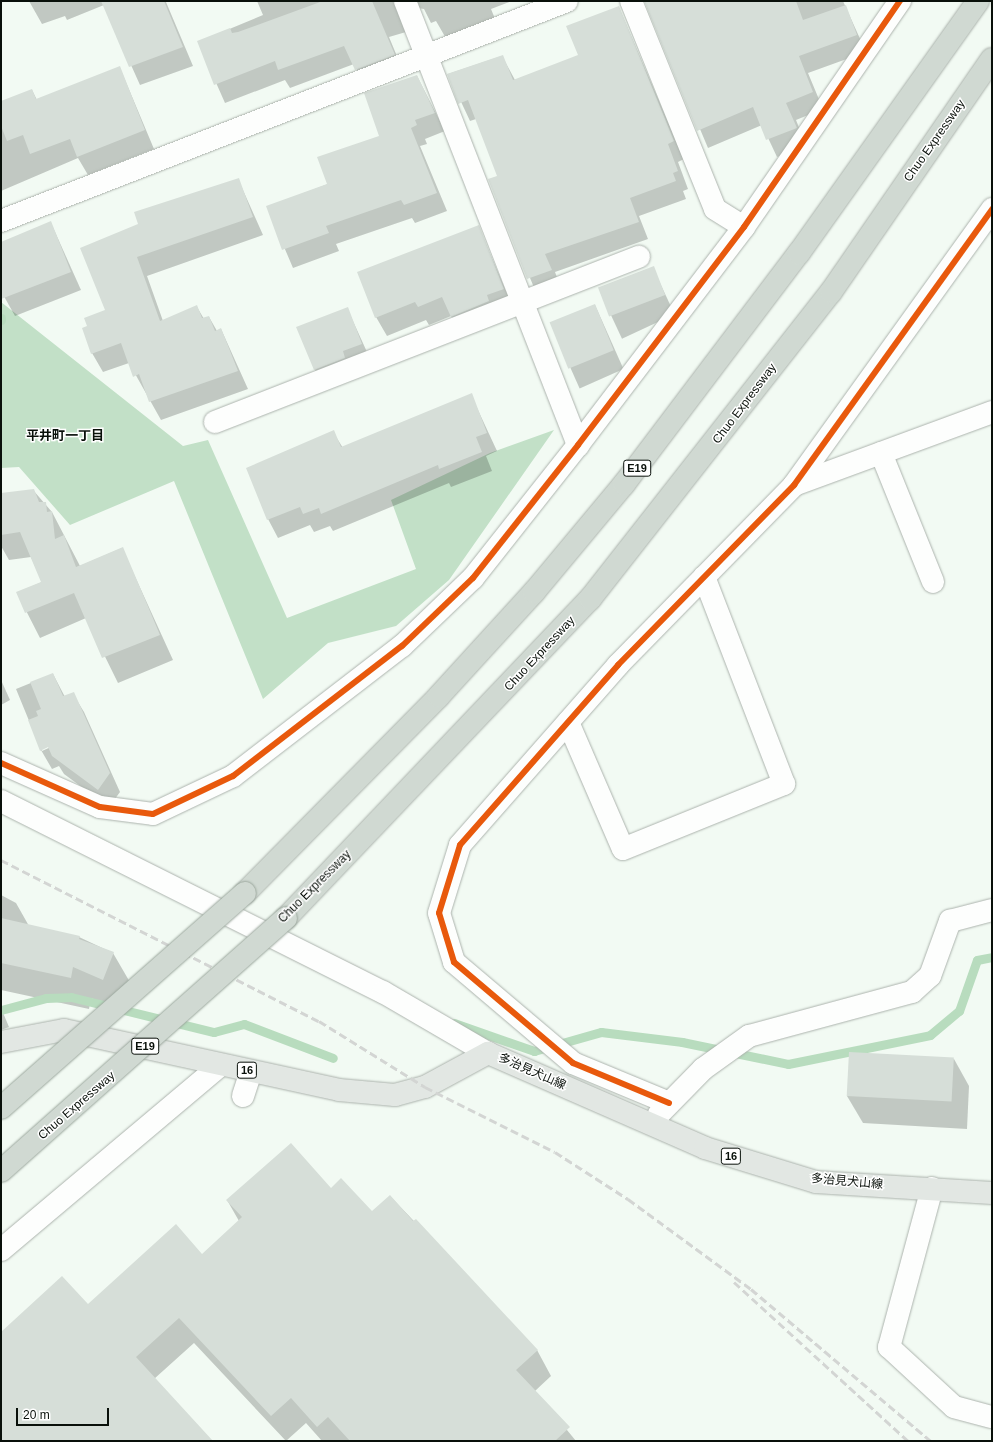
<!DOCTYPE html>
<meta charset="utf-8">
<style>
body{margin:0}
#map{position:relative;width:993px;height:1442px;overflow:hidden;background:#f2faf3;font-family:Helvetica,"Noto Sans JP",sans-serif}
div>[style]{position:absolute}
.forest>*{inset:0;background:#c2e0c7}
.shadow>*{inset:0;background:#0003;transform-origin:0 0}
.stream>*{height:9px;margin:-4.5px;padding:0 4.5px;transform-origin:4.5px;border-radius:4.5px;background:#b8dcbe}
.building>*{inset:0;background:#d6ded8;transform-origin:0 0}
.roads{filter:drop-shadow(0 0 1px #acb3ad) drop-shadow(0 0 1px #acb3ad)}
.minor>*{height:22px;margin:-11px;padding:0 11px;transform-origin:11px;border-radius:11px;background:#fdfefd}
.major>*{height:22px;margin:-11px;padding:0 11px;transform-origin:11px;border-radius:11px;background:#e2e7e3}
.highway>*{height:22px;margin:-11px;padding:0 11px;transform-origin:11px;border-radius:11px;background:#d0d9d2}
.rail>*{height:3px;margin-top:-1.5px;transform-origin:0;background:repeating-linear-gradient(90deg,#d3d5d3 0 8px,transparent 0 12px)}
.bridges{filter:drop-shadow(0 0 1px #9ba79d) drop-shadow(0 0 1px #9ba79d)}
.highway-bridge>*{height:22px;margin:-11px;padding:0 11px;transform-origin:11px;border-radius:11px;background:#d0d9d2}
.cycleway>*{height:6px;margin:-3px;padding:0 3px;transform-origin:3px;border-radius:3px;background:#e8590c}
span{translate:-50% -50%;white-space:nowrap;text-align:center;line-height:1.15;-webkit-text-stroke:3px #fff;paint-order:stroke}
.shield-label span{padding:1px 3px;background:#fff;border:1px solid;border-radius:3px;-webkit-text-stroke-width:0}
.shield-label{font-size:11px;color:#09100a;font-weight:700}
.street-label{font-size:12px;color:#09100a}
.neighbourhood-label{font-size:13px;color:#09100a;font-weight:700}
.frame{position:absolute;inset:0;border:2px solid #09100a;pointer-events:none}
.scale{position:absolute;left:16px;top:1408px;width:93px;height:18px;box-sizing:border-box;border:2px solid #09100a;border-top:0;padding-left:5px;font-size:12px;line-height:14px;white-space:nowrap;color:#09100a;-webkit-text-stroke:3px #fff;paint-order:stroke}
</style>
<div id="map">
<div class="forest">
<div style="clip-path:polygon(1px 302px,183px 446px,208px 440px,287px 618px,416px 569px,391px 500px,490px 453px,554px 430px,449px 580px,396px 626px,328px 643px,263px 699px,174px 481px,70px 525px,19px 467px,1px 468px)"></div>
</div>
<div class="shadow">
<div style="clip-path:polygon(29px 1px,169px 1px,166px 2px,193px 66px,140px 85px,104px 5px,67px 20px,65px 16px,42px 24px)"></div>
<div style="clip-path:polygon(257px 1px,512px 1px,491px 9px,498px 26px,447px 40px,436px 21px,431px 23px,424px 9px,411px 7px,406px 32px,389px 37px,404px 73px,367px 88px,354px 64px,290px 88px,285px 80px,225px 103px,198px 42px,263px 15px)"></div>
<div style="clip-path:polygon(646px 1px,843px 1px,866px 52px,808px 73px,823px 109px,796px 120px,806px 145px,777px 157px,762px 125px,708px 148px)"></div>
<div style="clip-path:polygon(620px 10px,684px 159px,678px 162px,688px 189px,683px 191px,686px 199px,639px 216px,648px 239px,555px 272px,561px 288px,538px 297px,489px 180px,499px 176px,476px 119px,470px 121px,448px 74px,502px 56px,515px 80px,579px 56px)"></div>
<div style="clip-path:polygon(120px 68px,154px 149px,88px 175px,78px 158px,1px 191px,1px 102px,32px 90px,37px 100px)"></div>
<div style="clip-path:polygon(417px 76px,445px 131px,425px 139px,427px 144px,420px 146px,447px 211px,415px 223px,412px 218px,336px 244px,339px 251px,293px 268px,267px 207px,328px 184px,380px 137px)"></div>
<div style="clip-path:polygon(238px 179px,263px 235px,147px 276px,163px 321px,197px 307px,204px 319px,209px 317px,217px 331px,221px 329px,248px 389px,161px 420px,129px 363px,103px 372px,92px 353px,88px 327px,107px 311px,139px 225px)"></div>
<div style="clip-path:polygon(51px 223px,81px 290px,15px 316px,1px 291px,1px 243px)"></div>
<div style="clip-path:polygon(478px 226px,513px 307px,462px 335px,451px 316px,429px 325px,426px 320px,387px 336px,376px 317px)"></div>
<div style="left:653px;top:268px;width:51px;height:58px;rotate:65deg"></div>
<div style="left:595px;top:305px;width:70px;height:48px;rotate:66deg"></div>
<div style="clip-path:polygon(347px 308px,372px 363px,325px 388px,315px 370px)"></div>
<div style="clip-path:polygon(471px 395px,497px 451px,486px 456px,492px 471px,451px 487px,449px 483px,333px 531px,330px 526px,314px 532px,310px 525px,278px 538px,268px 519px,333px 432px,343px 448px)"></div>
<div style="clip-path:polygon(33px 490px,52px 512px,80px 566px,122px 548px,173px 660px,118px 683px,86px 618px,40px 638px,17px 593px,42px 582px,31px 557px,9px 560px,1px 546px,1px 494px)"></div>
<div style="clip-path:polygon(evenodd,53px 674px,65px 697px,73px 694px,84px 712px,120px 792px,109px 807px,64px 774px,59px 766px,52px 769px,41px 750px,16px 689px,53px 674px,52px 745px,53px 746px,42px 751px,42px 749px,52px 745px)"></div>
<div style="clip-path:polygon(1px 680px,10px 700px,1px 705px)"></div>
<div style="clip-path:polygon(1px 895px,16px 903px,29px 926px,79px 937px,113px 953px,131px 984px,121px 1010px,91px 998px,89px 1009px,1px 990px)"></div>
<div style="clip-path:polygon(1px 1008px,9px 1027px,1px 1030px)"></div>
<div style="clip-path:polygon(954px 1059px,969px 1086px,967px 1129px,863px 1123px,847px 1096px)"></div>
<div style="clip-path:polygon(331px 1189px,371px 1213px,390px 1196px,537px 1350px,551px 1376px,535px 1391px,576px 1441px,322px 1441px,306px 1423px,286px 1441px,194px 1343px,154px 1379px,211px 1441px,1px 1441px,1px 1333px,88px 1305px,202px 1255px,239px 1221px,227px 1200px)"></div>
</div>
<div class="stream">
<div style="left:1px;top:318px;width:2px;rotate:90deg"></div>
<div style="left:1px;top:1010px;width:47px;rotate:-14.9deg"></div>
<div style="left:46px;top:998px;width:25px;rotate:-2deg"></div>
<div style="left:71px;top:997px;width:147px;rotate:13.8deg"></div>
<div style="left:214px;top:1032px;width:31px;rotate:-15deg"></div>
<div style="left:244px;top:1024px;width:95px;rotate:20.9deg"></div>
<div style="left:454px;top:1023px;width:85px;rotate:19.3deg"></div>
<div style="left:534px;top:1051px;width:70px;rotate:-15.8deg"></div>
<div style="left:601px;top:1032px;width:82px;rotate:7deg"></div>
<div style="left:682px;top:1042px;width:108px;rotate:11.7deg"></div>
<div style="left:788px;top:1064px;width:145px;rotate:-11.5deg"></div>
<div style="left:930px;top:1035px;width:38px;rotate:-40deg"></div>
<div style="left:959px;top:1011px;width:54px;rotate:-70.6deg"></div>
<div style="left:977px;top:960px;width:15px;rotate:-11deg"></div>
</div>
<div class="building">
<div style="clip-path:polygon(101px 1px,164px 1px,183px 47px,129px 67px)"></div>
<div style="clip-path:polygon(323px 1px,372px 1px,395px 55px,355px 70px,344px 46px,278px 70px,275px 61px,214px 85px,197px 41px,230px 28px,232px 33px,238px 32px)"></div>
<div style="clip-path:polygon(644px 1px,796px 1px,803px 20px,846px 5px,857px 35px,799px 56px,813px 92px,786px 103px,797px 128px,766px 140px,753px 107px,697px 131px)"></div>
<div style="clip-path:polygon(619px 6px,674px 141px,668px 144px,678px 171px,673px 173px,676px 181px,630px 198px,639px 222px,545px 254px,552px 270px,527px 279px,488px 179px,497px 176px,468px 100px,458px 104px,447px 74px,503px 55px,513px 80px,578px 55px,566px 26px)"></div>
<div style="clip-path:polygon(120px 66px,145px 130px,77px 157px,70px 139px,30px 154px,23px 135px,7px 141px,1px 126px,1px 101px,32px 89px,36px 99px)"></div>
<div style="clip-path:polygon(417px 75px,435px 113px,415px 120px,417px 125px,411px 128px,437px 193px,404px 205px,401px 200px,326px 226px,329px 233px,282px 250px,266px 206px,327px 184px,317px 157px,379px 136px,364px 93px)"></div>
<div style="clip-path:polygon(239px 178px,253px 217px,137px 257px,160px 321px,197px 305px,202px 318px,209px 316px,215px 331px,221px 328px,238px 371px,149px 402px,139px 374px,133px 377px,121px 343px,91px 354px,82px 328px,87px 326px,84px 318px,105px 310px,80px 248px,138px 224px,134px 212px)"></div>
<div style="clip-path:polygon(51px 221px,71px 272px,1px 299px,1px 242px)"></div>
<div style="clip-path:polygon(479px 225px,504px 289px,487px 295px,489px 301px,451px 317px,442px 297px,418px 307px,415px 302px,375px 318px,357px 272px)"></div>
<div style="left:654px;top:266px;width:31px;height:60px;rotate:69deg"></div>
<div style="left:595px;top:304px;width:50px;height:49px;rotate:68deg"></div>
<div style="clip-path:polygon(348px 307px,362px 344px,343px 351px,345px 358px,314px 370px,296px 327px)"></div>
<div style="clip-path:polygon(472px 393px,487px 433px,476px 437px,482px 452px,439px 469px,438px 465px,321px 514px,319px 508px,303px 514px,300px 507px,267px 520px,246px 468px,334px 430px,341px 447px)"></div>
<div style="clip-path:polygon(34px 489px,39px 502px,46px 502px,47px 512px,52px 511px,55px 539px,64px 535px,76px 567px,123px 547px,160px 635px,102px 658px,74px 593px,25px 613px,16px 592px,41px 582px,20px 532px,1px 535px,1px 493px)"></div>
<div style="clip-path:polygon(53px 673px,63px 696px,74px 692px,110px 773px,98px 790px,52px 756px,48px 747px,40px 751px,28px 720px,38px 716px,36px 711px,41px 709px,30px 682px)"></div>
<div style="clip-path:polygon(1px 918px,80px 936px,79px 939px,114px 952px,103px 980px,73px 967px,71px 978px,1px 963px)"></div>
<div style="left:849px;top:1052px;width:105px;height:44px;rotate:3deg"></div>
<div style="clip-path:polygon(291px 1143px,331px 1188px,341px 1178px,372px 1211px,390px 1195px,413px 1221px,416px 1219px,538px 1350px,516px 1370px,570px 1427px,555px 1441px,350px 1441px,328px 1417px,317px 1427px,291px 1398px,271px 1416px,179px 1318px,136px 1357px,213px 1441px,1px 1441px,1px 1332px,62px 1276px,88px 1304px,176px 1224px,202px 1254px,242px 1217px,226px 1200px)"></div>
</div>
<div class="roads">
<div class="minor">
<div style="left:405px;top:1px;width:477px;rotate:68.7deg"></div>
<div style="left:631px;top:1px;width:224px;rotate:68deg"></div>
<div style="left:715px;top:209px;width:34px;rotate:32deg"></div>
<div style="left:1px;top:221px;width:607px;rotate:-21.24deg"></div>
<div style="left:215px;top:422px;width:455px;rotate:-21.3deg"></div>
<div style="left:881px;top:453px;width:139px;rotate:68deg"></div>
<div style="left:794px;top:485px;width:211px;rotate:-20.2deg"></div>
<div style="left:568px;top:722px;width:138px;rotate:66.6deg"></div>
<div style="left:623px;top:849px;width:174px;rotate:-22deg"></div>
<div style="left:784px;top:784px;width:222px;rotate:-111.1deg"></div>
<div style="left:1px;top:763px;width:108px;rotate:24deg"></div>
<div style="left:100px;top:807px;width:53px;rotate:7.5deg"></div>
<div style="left:153px;top:814px;width:89px;rotate:-25.4deg"></div>
<div style="left:233px;top:776px;width:213px;rotate:-37.6deg"></div>
<div style="left:402px;top:646px;width:98px;rotate:-43.8deg"></div>
<div style="left:473px;top:578px;width:169px;rotate:-51.7deg"></div>
<div style="left:578px;top:445px;width:274px;rotate:-52.7deg"></div>
<div style="left:744px;top:227px;width:275px;rotate:-55.4deg"></div>
<div style="left:1px;top:801px;width:427px;rotate:26.6deg"></div>
<div style="left:383px;top:992px;width:121px;rotate:30.2deg"></div>
<div style="left:243px;top:1096px;width:26px;rotate:-72deg"></div>
<div style="left:669px;top:1103px;width:104px;rotate:-157.4deg"></div>
<div style="left:573px;top:1063px;width:156px;rotate:-139.7deg"></div>
<div style="left:454px;top:962px;width:51px;rotate:-107deg"></div>
<div style="left:439px;top:913px;width:71px;rotate:-72.8deg"></div>
<div style="left:460px;top:845px;width:240px;rotate:-48.7deg"></div>
<div style="left:618px;top:665px;width:252px;rotate:-45.6deg"></div>
<div style="left:794px;top:485px;width:340px;rotate:-54.3deg"></div>
<div style="left:659px;top:1114px;width:63px;rotate:-45.6deg"></div>
<div style="left:703px;top:1069px;width:57px;rotate:-35.7deg"></div>
<div style="left:749px;top:1036px;width:169px;rotate:-15.1deg"></div>
<div style="left:912px;top:992px;width:24px;rotate:-42deg"></div>
<div style="left:930px;top:976px;width:59px;rotate:-70deg"></div>
<div style="left:950px;top:921px;width:43px;rotate:-14.7deg"></div>
<div style="left:932px;top:1188px;width:165px;rotate:105.1deg"></div>
<div style="left:889px;top:1347px;width:88px;rotate:42.7deg"></div>
<div style="left:954px;top:1407px;width:39px;rotate:15deg"></div>
<div style="left:1px;top:1250px;width:287px;rotate:-40.1deg"></div>
</div>
<div class="major">
<div style="left:1px;top:1042px;width:64px;rotate:-10.8deg"></div>
<div style="left:64px;top:1030px;width:281px;rotate:12.3deg"></div>
<div style="left:339px;top:1090px;width:56px;rotate:5.1deg"></div>
<div style="left:395px;top:1095px;width:31px;rotate:-15deg"></div>
<div style="left:425px;top:1087px;width:72px;rotate:-28.4deg"></div>
<div style="left:488px;top:1053px;width:237px;rotate:23.6deg"></div>
<div style="left:705px;top:1148px;width:116px;rotate:17deg"></div>
<div style="left:816px;top:1182px;width:176px;rotate:3.6deg"></div>
</div>
<div class="highway">
<div style="left:245px;top:893px;width:276px;rotate:-45.4deg"></div>
<div style="left:439px;top:696px;width:141px;rotate:-47.6deg"></div>
<div style="left:534px;top:592px;width:141px;rotate:-50.2deg"></div>
<div style="left:624px;top:484px;width:290px;rotate:-52.9deg"></div>
<div style="left:799px;top:253px;width:309px;rotate:-54.6deg"></div>
<div style="left:286px;top:918px;width:441px;rotate:-46.4deg"></div>
<div style="left:590px;top:599px;width:390px;rotate:-51.9deg"></div>
<div style="left:831px;top:292px;width:283px;rotate:-55.4deg"></div>
</div>
</div>
<div class="rail">
<div style="left:1px;top:860px;width:356px;rotate:26.9deg"></div>
<div style="left:319px;top:1021px;width:125px;rotate:31.9deg"></div>
<div style="left:425px;top:1087px;width:145px;rotate:26.6deg"></div>
<div style="left:555px;top:1152px;width:87px;rotate:32.8deg"></div>
<div style="left:628px;top:1199px;width:152px;rotate:36.2deg"></div>
<div style="left:751px;top:1289px;width:236px;rotate:40.2deg"></div>
<div style="left:734px;top:1282px;width:236px;rotate:42.4deg"></div>
</div>
<div class="bridges">
<div class="highway-bridge">
<div style="left:1px;top:1108px;width:325px;rotate:-41.4deg"></div>
<div style="left:1px;top:1171px;width:381px;rotate:-41.6deg"></div>
</div>
</div>
<div class="cycleway">
<div style="left:1px;top:763px;width:108px;rotate:24deg"></div>
<div style="left:100px;top:807px;width:53px;rotate:7.5deg"></div>
<div style="left:153px;top:814px;width:89px;rotate:-25.4deg"></div>
<div style="left:233px;top:776px;width:213px;rotate:-37.6deg"></div>
<div style="left:402px;top:646px;width:98px;rotate:-43.8deg"></div>
<div style="left:473px;top:578px;width:169px;rotate:-51.7deg"></div>
<div style="left:578px;top:445px;width:274px;rotate:-52.7deg"></div>
<div style="left:744px;top:227px;width:275px;rotate:-55.4deg"></div>
<div style="left:669px;top:1103px;width:104px;rotate:-157.4deg"></div>
<div style="left:573px;top:1063px;width:156px;rotate:-139.7deg"></div>
<div style="left:454px;top:962px;width:51px;rotate:-107deg"></div>
<div style="left:439px;top:913px;width:71px;rotate:-72.8deg"></div>
<div style="left:460px;top:845px;width:240px;rotate:-48.7deg"></div>
<div style="left:618px;top:665px;width:252px;rotate:-45.6deg"></div>
<div style="left:794px;top:485px;width:340px;rotate:-54.3deg"></div>
</div>
<div class="shield-label">
<span style="left:637px;top:468px">E19</span>
<span style="left:145px;top:1046px">E19</span>
<span style="left:247px;top:1070px">16</span>
<span style="left:731px;top:1156px">16</span>
</div>
<div class="street-label">
<span style="left:935px;top:141px;rotate:-55deg">Chuo Expressway</span>
<span style="left:745px;top:404px;rotate:-53deg">Chuo Expressway</span>
<span style="left:540px;top:654px;rotate:-47deg">Chuo Expressway</span>
<span style="left:315px;top:887px;rotate:-45deg">Chuo Expressway</span>
<span style="left:532px;top:1072px;rotate:24deg">多治見犬山線</span>
<span style="left:77px;top:1106px;rotate:-41deg">Chuo Expressway</span>
<span style="left:847px;top:1182px;rotate:5deg">多治見犬山線</span>
</div>
<div class="neighbourhood-label">
<span style="left:65px;top:436px">平井町一丁目</span>
</div>
<div class="frame"></div>
<div class="scale">20 m</div>
</div>
